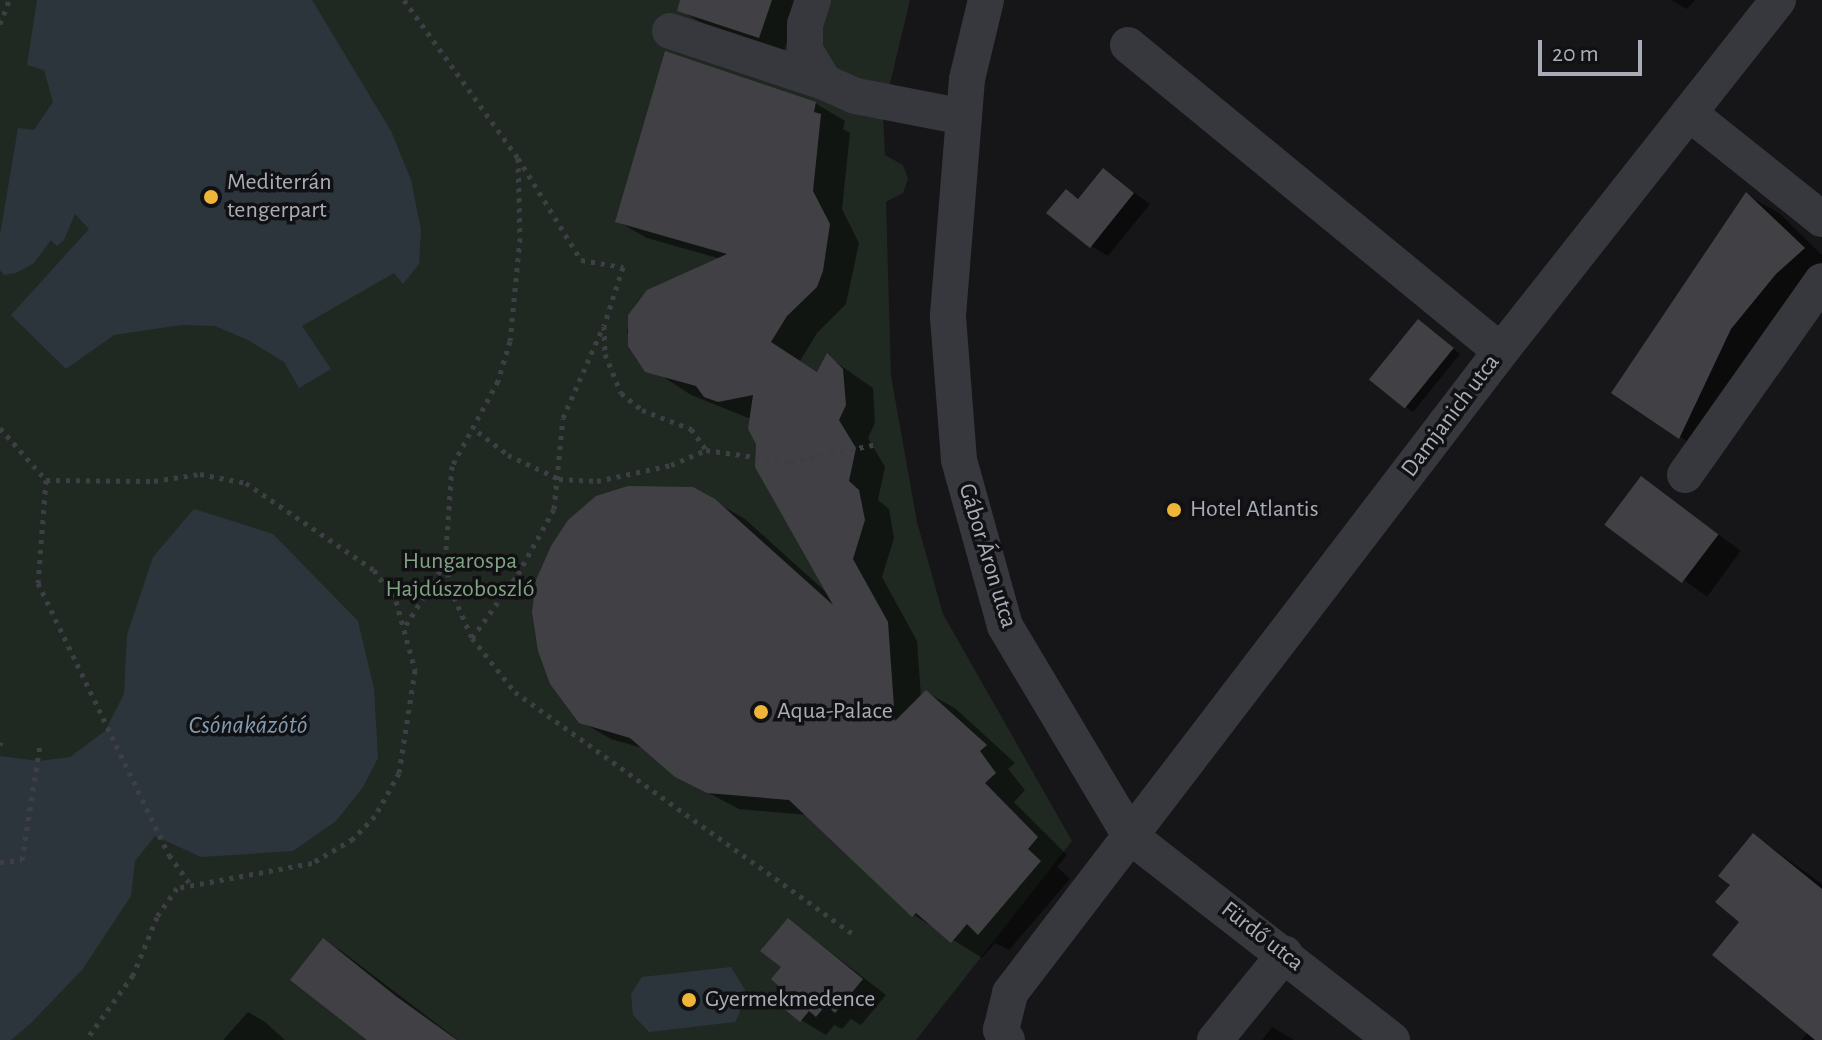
<!DOCTYPE html>
<meta charset="utf-8">
<style>
body{margin:0}
#map{position:relative;width:1822px;height:1040px;overflow:hidden;background:#161618;font-family:"Alegreya Sans",sans-serif}
div>[style]{position:absolute}
.green>*{inset:0;background:#202822}
.water>*{inset:0;background:#2d353c}
.shadow>*{inset:0;background:#0007;transform-origin:0 0}
.building>*{inset:0;background:#414145;transform-origin:0 0}
.path>*{height:5px;margin-top:-2.5px;transform-origin:0;background:repeating-linear-gradient(90deg,#3e3f44 0 4px,transparent 0 10px)}
.minor>*{height:36px;margin:-18px;padding:0 18px;transform-origin:18px;border-radius:18px;background:#37383d}
.dots>*{width:22px;height:22px;translate:-50% -50%;box-sizing:border-box;border:4px solid #111113;border-radius:50%}
span{translate:-50% -50%;white-space:nowrap;text-align:center;line-height:1.15;-webkit-text-stroke:7px #111113;paint-order:stroke}
.poi-label{font-size:24px;color:#a9adb8}
.left{translate:0 -50%;text-align:left}
.street-label{font-size:24px;color:#a9adb8}
.park-label{font-size:24px;color:#80a383}
.water-label{font-size:26px;color:#809ab2;font-style:italic}
.scale{position:absolute;left:1538px;top:40px;width:104px;height:36px;box-sizing:border-box;border:4px solid #a9adb8;border-top:0;padding-left:10px;font-size:24px;line-height:28px;white-space:nowrap;color:#a9adb8;-webkit-text-stroke:6px #111113;paint-order:stroke}
</style>
<div id="map">
<div class="green">
<div style="clip-path:polygon(0 0,910px 0,883px 113px,885px 155px,903px 165px,908px 179px,903px 193px,886px 202px,891px 376px,917px 522px,943px 614px,1072px 841px,916px 1040px,0 1040px)"></div>
</div>
<div class="water">
<div style="clip-path:polygon(37px 0,312px 0,391px 131px,411px 180px,421px 230px,419px 264px,403px 284px,394px 273px,302px 326px,331px 369px,299px 388px,284px 362px,248px 340px,215px 326px,181px 325px,114px 335px,66px 369px,11px 315px,89px 229px,75px 214px,64px 240px,57px 246px,51px 240px,34px 263px,16px 273px,4px 275px,0 270px,0 235px,18px 128px,34px 130px,53px 102px,44px 70px,27px 65px)"></div>
<div style="clip-path:polygon(194px 509px,273px 534px,358px 621px,374px 689px,378px 758px,363px 787px,336px 821px,293px 851px,201px 857px,155px 836px,135px 861px,131px 896px,82px 970px,31px 1023px,11px 1040px,0 1040px,0 756px,39px 761px,70px 757px,105px 731px,124px 694px,127px 635px,153px 557px)"></div>
<div style="clip-path:polygon(731px 967px,748px 995px,735px 1022px,649px 1032px,633px 1015px,631px 994px,642px 977px)"></div>
</div>
<div class="shadow">
<div style="clip-path:polygon(683px 0,801px 0,784px 51px,705px 25px,680px 10px)"></div>
<div style="clip-path:polygon(1671px 0,1695px 0,1687px 9px)"></div>
<div style="clip-path:polygon(815px 103px,845px 121px,843px 129px,850px 133px,842px 209px,859px 243px,846px 304px,817px 333px,800px 361px,819px 373px,827px 356px,873px 388px,875px 423px,868px 438px,885px 467px,878px 500px,889px 509px,894px 538px,882px 577px,917px 641px,921px 697px,926px 692px,956px 709px,1015px 763px,1008px 769px,1025px 790px,1014px 802px,1067px 855px,1057px 867px,1070px 879px,1009px 950px,995px 943px,982px 958px,914px 915px,808px 815px,739px 809px,676px 776px,646px 749px,611px 739px,580px 721px,693px 489px,745px 519px,827px 593px,758px 444px,751px 419px,691px 395px,636px 359px,627px 331px,637px 302px,648px 292px,721px 259px,647px 238px,617px 221px)"></div>
<div style="clip-path:polygon(1103px 170px,1150px 204px,1108px 256px,1091px 246px,1066px 191px,1080px 199px)"></div>
<div style="clip-path:polygon(1747px 195px,1779px 213px,1822px 255px,1822px 279px,1711px 455px,1680px 437px)"></div>
<div style="clip-path:polygon(1426px 327px,1460px 354px,1413px 412px,1406px 407px)"></div>
<div style="left:1642px;top:479px;width:122px;height:57px;rotate:36deg"></div>
<div style="clip-path:polygon(1754px 835px,1822px 884px,1822px 1040px,1801px 1040px,1808px 1032px,1742px 922px,1732px 885px)"></div>
<div style="clip-path:polygon(789px 920px,886px 995px,861px 1025px,851px 1019px,842px 1029px,834px 1025px,826px 1035px,801px 1020px,784px 988px)"></div>
<div style="clip-path:polygon(323px 941px,340px 950px,458px 1040px,368px 1040px)"></div>
<div style="clip-path:polygon(248px 1012px,265px 1022px,285px 1040px,223px 1040px)"></div>
<div style="clip-path:polygon(1272px 1027px,1294px 1040px,1262px 1040px)"></div>
</div>
<div class="building">
<div style="clip-path:polygon(680px 0,772px 0,759px 38px,677px 11px)"></div>
<div style="clip-path:polygon(665px 51px,816px 102px,814px 112px,821px 114px,813px 191px,830px 224px,823px 271px,817px 287px,787px 316px,771px 342px,817px 372px,827px 353px,843px 369px,846px 405px,839px 420px,856px 448px,849px 481px,859px 490px,865px 520px,853px 559px,888px 622px,895px 721px,926px 690px,987px 745px,980px 751px,996px 773px,985px 783px,1038px 837px,1028px 849px,1041px 861px,978px 935px,967px 924px,951px 943px,916px 913px,912px 917px,789px 800px,707px 793px,675px 777px,630px 738px,579px 723px,550px 684px,538px 651px,532px 612px,536px 580px,551px 546px,568px 520px,596px 496px,628px 486px,693px 487px,715px 499px,833px 605px,755px 467px,756px 444px,748px 429px,753px 395px,718px 402px,704px 397px,696px 386px,645px 372px,628px 346px,628px 315px,647px 290px,727px 254px,615px 222px)"></div>
<div style="clip-path:polygon(1103px 168px,1134px 193px,1090px 248px,1046px 213px,1066px 189px,1078px 199px)"></div>
<div style="clip-path:polygon(1746px 192px,1805px 248px,1776px 274px,1731px 329px,1679px 439px,1611px 393px)"></div>
<div style="left:1418px;top:319px;width:46px;height:78px;rotate:39deg"></div>
<div style="left:1641px;top:476px;width:97px;height:61px;rotate:37deg"></div>
<div style="clip-path:polygon(1753px 833px,1822px 889px,1822px 1040px,1815px 1040px,1712px 955px,1739px 922px,1715px 902px,1730px 885px,1718px 876px)"></div>
<div style="clip-path:polygon(788px 918px,863px 979px,835px 1013px,826px 1005px,816px 1017px,809px 1011px,800px 1022px,772px 999px,781px 988px,771px 979px,781px 967px,760px 951px)"></div>
<div style="clip-path:polygon(323px 938px,397px 997px,457px 1040px,367px 1040px,290px 980px)"></div>
</div>
<div class="path">
<div style="left:404px;top:0;width:195px;rotate:54.2deg"></div>
<div style="left:518px;top:158px;width:120px;rotate:58.3deg"></div>
<div style="left:581px;top:260px;width:43px;rotate:9.5deg"></div>
<div style="left:623px;top:267px;width:62px;rotate:107.9deg"></div>
<div style="left:604px;top:326px;width:28px;rotate:88deg"></div>
<div style="left:605px;top:354px;width:42px;rotate:67.7deg"></div>
<div style="left:621px;top:393px;width:27px;rotate:39deg"></div>
<div style="left:642px;top:410px;width:53px;rotate:21.2deg"></div>
<div style="left:691px;top:429px;width:26px;rotate:54deg"></div>
<div style="left:0;top:24px;width:26px;rotate:-69deg"></div>
<div style="left:518px;top:158px;width:80px;rotate:88.6deg"></div>
<div style="left:520px;top:238px;width:103px;rotate:95.5deg"></div>
<div style="left:510px;top:341px;width:42px;rotate:106.7deg"></div>
<div style="left:498px;top:381px;width:97px;rotate:118.4deg"></div>
<div style="left:452px;top:466px;width:97px;rotate:94.1deg"></div>
<div style="left:445px;top:563px;width:35px;rotate:75deg"></div>
<div style="left:454px;top:597px;width:45px;rotate:66.3deg"></div>
<div style="left:472px;top:638px;width:69px;rotate:51.5deg"></div>
<div style="left:515px;top:692px;width:414px;rotate:35.6deg"></div>
<div style="left:0;top:428px;width:69px;rotate:48.5deg"></div>
<div style="left:46px;top:480px;width:103px;rotate:94.4deg"></div>
<div style="left:38px;top:583px;width:302px;rotate:64.3deg"></div>
<div style="left:169px;top:855px;width:34px;rotate:54deg"></div>
<div style="left:478px;top:432px;width:38px;rotate:37deg"></div>
<div style="left:508px;top:455px;width:56px;rotate:25.2deg"></div>
<div style="left:559px;top:479px;width:38px;rotate:3deg"></div>
<div style="left:597px;top:481px;width:76px;rotate:-12.2deg"></div>
<div style="left:671px;top:465px;width:38px;rotate:-23deg"></div>
<div style="left:706px;top:450px;width:86px;rotate:8deg"></div>
<div style="left:791px;top:462px;width:88px;rotate:-11.8deg"></div>
<div style="left:46px;top:480px;width:108px;rotate:0.5deg"></div>
<div style="left:154px;top:481px;width:47px;rotate:-8.7deg"></div>
<div style="left:200px;top:474px;width:47px;rotate:11.1deg"></div>
<div style="left:246px;top:483px;width:155px;rotate:34.2deg"></div>
<div style="left:374px;top:570px;width:38px;rotate:55deg"></div>
<div style="left:396px;top:601px;width:72px;rotate:74.6deg"></div>
<div style="left:415px;top:670px;width:104px;rotate:98.8deg"></div>
<div style="left:399px;top:773px;width:49px;rotate:119.2deg"></div>
<div style="left:375px;top:816px;width:32px;rotate:134deg"></div>
<div style="left:353px;top:839px;width:48px;rotate:149.7deg"></div>
<div style="left:312px;top:863px;width:137px;rotate:169.5deg"></div>
<div style="left:177px;top:888px;width:35px;rotate:125deg"></div>
<div style="left:157px;top:917px;width:63px;rotate:112.5deg"></div>
<div style="left:133px;top:975px;width:80px;rotate:125.9deg"></div>
<div style="left:406px;top:625px;width:73px;rotate:-57.8deg"></div>
<div style="left:472px;top:638px;width:79px;rotate:-54.3deg"></div>
<div style="left:518px;top:574px;width:74px;rotate:-61deg"></div>
<div style="left:554px;top:509px;width:91px;rotate:-84.4deg"></div>
<div style="left:563px;top:418px;width:99px;rotate:-66.3deg"></div>
<div style="left:0;top:745px;width:3px;rotate:-72deg"></div>
<div style="left:0;top:862px;width:22px;rotate:-5deg"></div>
<div style="left:22px;top:860px;width:116px;rotate:-81.1deg"></div>
</div>
<div class="minor">
<div style="left:813px;top:0;width:25px;rotate:108deg"></div>
<div style="left:805px;top:24px;width:26px;rotate:90deg"></div>
<div style="left:805px;top:50px;width:37px;rotate:59deg"></div>
<div style="left:824px;top:82px;width:35px;rotate:24deg"></div>
<div style="left:856px;top:96px;width:110px;rotate:11deg"></div>
<div style="left:986px;top:0;width:81px;rotate:103.5deg"></div>
<div style="left:967px;top:79px;width:239px;rotate:94.6deg"></div>
<div style="left:948px;top:317px;width:143px;rotate:85.6deg"></div>
<div style="left:959px;top:460px;width:172px;rotate:74.5deg"></div>
<div style="left:1005px;top:626px;width:244px;rotate:59.2deg"></div>
<div style="left:1130px;top:836px;width:332px;rotate:37.9deg"></div>
<div style="left:670px;top:31px;width:162px;rotate:18.3deg"></div>
<div style="left:1128px;top:45px;width:482px;rotate:39.4deg"></div>
<div style="left:1689px;top:113px;width:170px;rotate:38.6deg"></div>
<div style="left:1685px;top:475px;width:237px;rotate:-54.8deg"></div>
<div style="left:1007px;top:1040px;width:12px;rotate:-121deg"></div>
<div style="left:1001px;top:1030px;width:38px;rotate:-76deg"></div>
<div style="left:1010px;top:993px;width:808px;rotate:-52.59deg"></div>
<div style="left:1501px;top:351px;width:447px;rotate:-51.7deg"></div>
<div style="left:1215px;top:1040px;width:111px;rotate:-50.9deg"></div>
</div>
<div class="dots">
<div style="left:211px;top:197px;background:#efb538"></div>
<div style="left:1174px;top:510px;background:#efb538"></div>
<div style="left:761px;top:712px;background:#efb538"></div>
<div style="left:689px;top:1000px;background:#efb538"></div>
</div>
<div class="poi-label">
<span class="left" style="left:227px;top:197px">Mediterrán<br>tengerpart</span>
<span class="left" style="left:1190px;top:510px">Hotel Atlantis</span>
<span class="left" style="left:777px;top:712px">Aqua-Palace</span>
<span class="left" style="left:705px;top:1000px">Gyermekmedence</span>
</div>
<div class="street-label">
<span style="left:1451px;top:416px;rotate:-53deg">Damjanich utca</span>
<span style="left:987px;top:556px;rotate:73deg">Gábor Áron utca</span>
<span style="left:1262px;top:937px;rotate:38deg">Fürdő utca</span>
</div>
<div class="park-label">
<span style="left:460px;top:576px">Hungarospa<br>Hajdúszoboszló</span>
</div>
<div class="water-label">
<span style="left:248px;top:726px">Csónakázótó</span>
</div>
<div class="scale">20 m</div>
</div>
